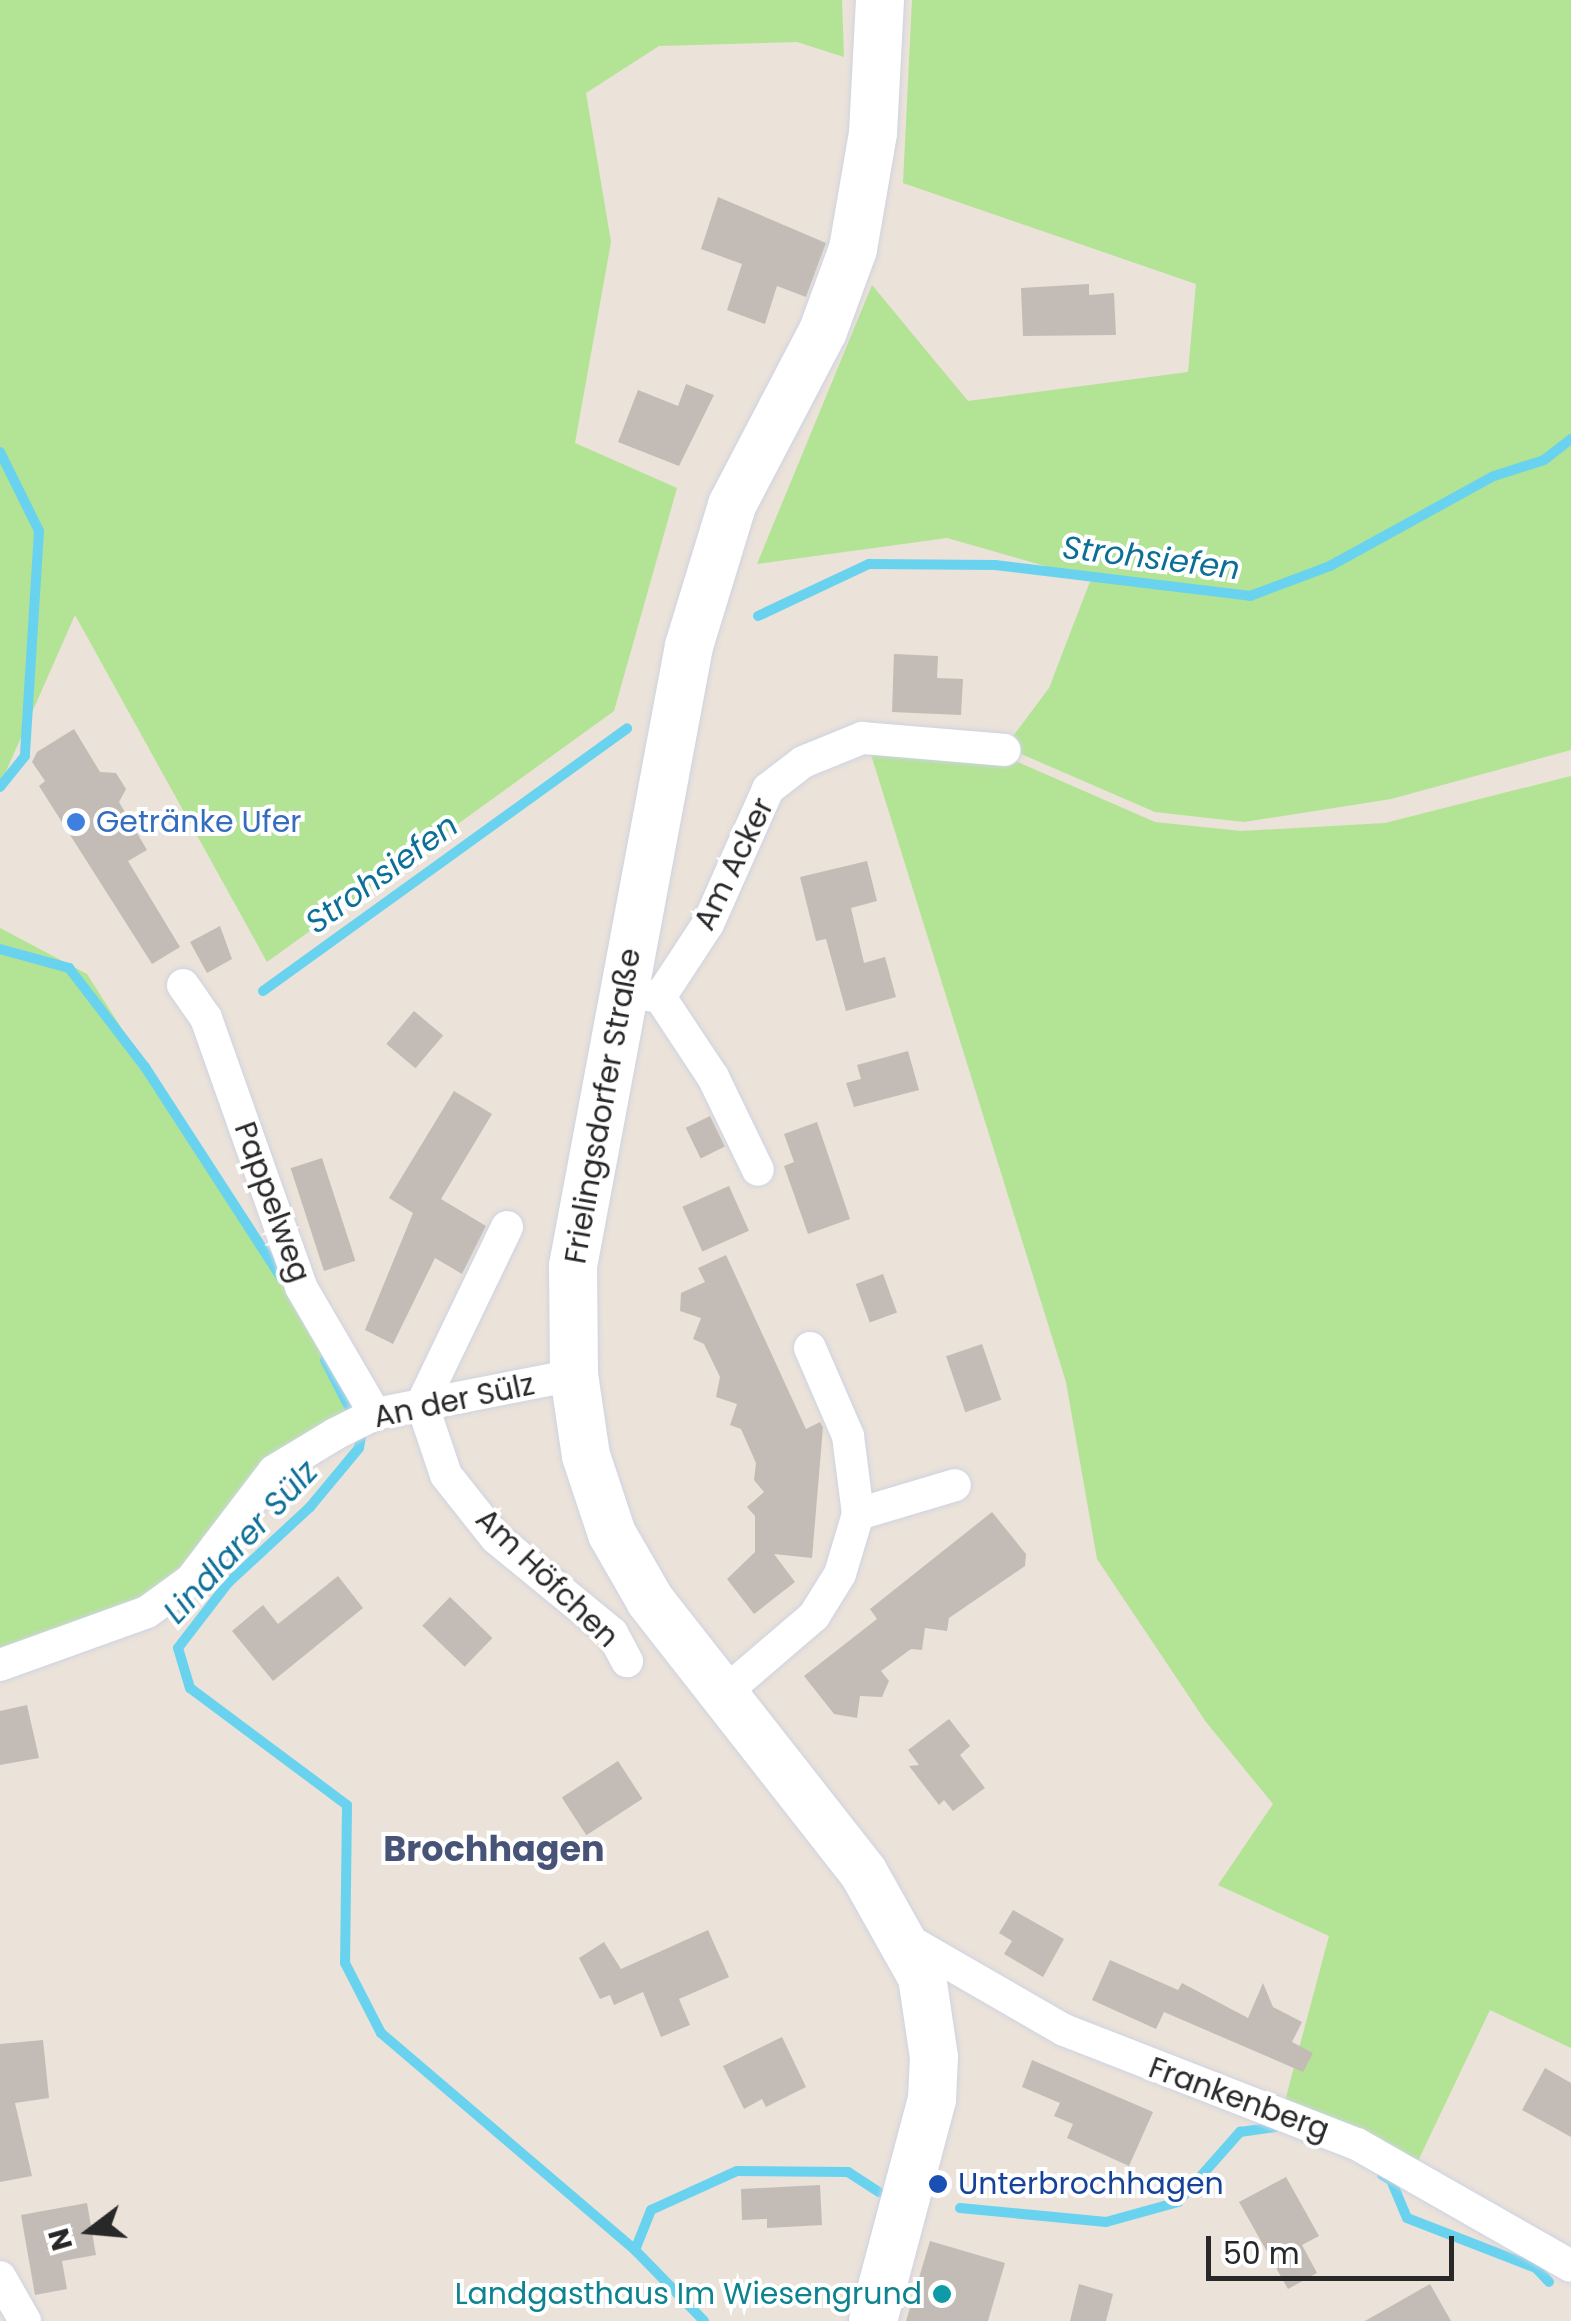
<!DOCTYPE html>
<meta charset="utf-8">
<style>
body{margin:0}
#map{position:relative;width:1571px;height:2321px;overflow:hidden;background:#ebe2d9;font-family:Poppins,sans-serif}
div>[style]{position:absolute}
.green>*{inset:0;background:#b3e394}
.stream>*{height:10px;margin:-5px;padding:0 5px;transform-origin:5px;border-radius:5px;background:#69d3ef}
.building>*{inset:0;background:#c3bcb6;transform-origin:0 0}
.roads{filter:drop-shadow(0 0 2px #ced3e1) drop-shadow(0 0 2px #ced3e1)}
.street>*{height:32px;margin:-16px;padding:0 16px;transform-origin:16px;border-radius:16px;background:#fff}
.secondary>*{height:48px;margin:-24px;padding:0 24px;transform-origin:24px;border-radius:24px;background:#fff}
.dots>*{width:28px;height:28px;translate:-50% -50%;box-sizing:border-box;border:5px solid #fff;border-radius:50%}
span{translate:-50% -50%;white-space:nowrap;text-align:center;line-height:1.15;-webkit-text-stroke:8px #fff;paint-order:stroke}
.shop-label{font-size:30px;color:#366cbe}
.left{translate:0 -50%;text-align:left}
.street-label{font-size:30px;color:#282828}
.transit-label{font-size:30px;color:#164399}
.culture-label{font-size:30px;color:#0d838f}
.right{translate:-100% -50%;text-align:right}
.water-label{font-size:32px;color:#0c6f98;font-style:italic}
.quarter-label{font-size:35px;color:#485378;font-weight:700}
.north{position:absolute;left:40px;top:2181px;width:100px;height:100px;-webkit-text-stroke:8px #fff;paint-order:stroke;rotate:254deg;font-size:28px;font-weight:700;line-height:40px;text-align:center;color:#282828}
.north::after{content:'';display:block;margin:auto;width:35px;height:45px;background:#282828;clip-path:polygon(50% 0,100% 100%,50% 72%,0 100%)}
.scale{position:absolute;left:1206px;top:2236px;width:248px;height:45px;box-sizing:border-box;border:5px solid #282828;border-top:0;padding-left:12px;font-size:30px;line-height:35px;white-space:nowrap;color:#282828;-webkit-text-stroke:8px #fff;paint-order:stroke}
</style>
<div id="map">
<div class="green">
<div style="clip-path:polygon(0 0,842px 0,844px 57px,797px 42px,659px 46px,586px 93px,611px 242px,575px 443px,677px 488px,614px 711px,267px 962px,75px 615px,0 785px)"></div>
<div style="clip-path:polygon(912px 0,1571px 0,1571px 750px,1391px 799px,1244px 822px,1155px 812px,1005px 747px,1049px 688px,1091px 579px,947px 538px,757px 564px,872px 285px,968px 401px,1188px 372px,1196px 284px,903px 183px)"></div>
<div style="clip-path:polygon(869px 748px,1004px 756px,1155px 822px,1241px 831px,1385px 823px,1571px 776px,1571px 2048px,1490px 2010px,1416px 2165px,1285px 2101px,1329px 1936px,1218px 1885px,1273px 1804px,1206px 1722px,1097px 1559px,1066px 1382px)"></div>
<div style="clip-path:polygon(0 928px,87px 974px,363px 1408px,145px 1607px,0 1657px)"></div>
</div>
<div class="stream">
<div style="left:0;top:452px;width:88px;rotate:63.7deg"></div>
<div style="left:39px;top:531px;width:225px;rotate:93.6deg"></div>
<div style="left:25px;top:756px;width:40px;rotate:129deg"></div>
<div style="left:758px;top:616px;width:123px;rotate:-25.1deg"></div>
<div style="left:869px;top:564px;width:126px;rotate:0.5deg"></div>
<div style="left:995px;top:565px;width:257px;rotate:6.9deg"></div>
<div style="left:1250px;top:596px;width:85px;rotate:-20.6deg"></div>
<div style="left:1330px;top:566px;width:187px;rotate:-28.8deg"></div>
<div style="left:1494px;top:476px;width:52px;rotate:-17.7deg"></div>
<div style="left:1544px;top:460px;width:34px;rotate:-38deg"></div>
<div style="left:0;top:949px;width:72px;rotate:15.4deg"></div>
<div style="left:69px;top:968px;width:125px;rotate:52.5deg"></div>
<div style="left:145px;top:1067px;width:252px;rotate:57.1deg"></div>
<div style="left:263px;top:991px;width:449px;rotate:-35.8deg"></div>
<div style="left:325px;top:1360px;width:81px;rotate:62.8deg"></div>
<div style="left:362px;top:1432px;width:16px;rotate:101deg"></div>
<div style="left:359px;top:1448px;width:77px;rotate:129.7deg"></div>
<div style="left:310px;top:1507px;width:112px;rotate:137.2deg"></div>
<div style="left:228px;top:1583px;width:82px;rotate:127.6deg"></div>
<div style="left:178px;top:1648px;width:42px;rotate:73.3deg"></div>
<div style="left:190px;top:1688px;width:196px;rotate:36.7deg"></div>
<div style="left:347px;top:1805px;width:158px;rotate:90.7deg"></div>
<div style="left:345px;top:1963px;width:79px;rotate:62.8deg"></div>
<div style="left:381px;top:2033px;width:334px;rotate:40.5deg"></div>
<div style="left:635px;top:2250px;width:99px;rotate:45.8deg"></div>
<div style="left:1382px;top:2175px;width:10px;rotate:29deg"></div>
<div style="left:1391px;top:2180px;width:41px;rotate:67.2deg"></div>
<div style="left:1407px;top:2218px;width:138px;rotate:21.2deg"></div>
<div style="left:1536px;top:2268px;width:19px;rotate:47deg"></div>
<div style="left:960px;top:2208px;width:147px;rotate:5.5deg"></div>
<div style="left:1106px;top:2222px;width:75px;rotate:-15.5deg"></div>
<div style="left:1178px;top:2202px;width:94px;rotate:-48.5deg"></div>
<div style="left:1240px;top:2132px;width:36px;rotate:-8deg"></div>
<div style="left:635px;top:2250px;width:43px;rotate:-68.2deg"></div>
<div style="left:651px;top:2210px;width:94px;rotate:-24.4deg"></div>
<div style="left:737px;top:2171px;width:111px;rotate:0.5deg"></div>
<div style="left:848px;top:2172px;width:37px;rotate:33deg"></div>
</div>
<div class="building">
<div style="clip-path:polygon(718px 197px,826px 243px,806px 297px,777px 286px,765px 324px,727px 310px,742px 264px,701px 249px)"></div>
<div style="clip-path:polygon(1089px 284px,1089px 295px,1114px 293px,1116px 335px,1023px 336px,1021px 288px)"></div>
<div style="clip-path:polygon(686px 384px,714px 395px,679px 466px,618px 442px,638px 390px,678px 406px)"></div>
<div style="clip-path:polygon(894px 654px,938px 656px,937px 678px,963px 679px,961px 715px,892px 712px)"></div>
<div style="clip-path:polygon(74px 729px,100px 772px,116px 773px,126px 789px,119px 802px,147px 850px,128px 861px,180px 947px,152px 964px,39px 786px,45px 781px,32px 762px,37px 752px)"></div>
<div style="clip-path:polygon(867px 861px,877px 901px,851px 908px,864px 963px,885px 957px,896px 997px,846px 1011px,826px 939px,816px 941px,800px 877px)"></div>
<div style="clip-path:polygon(220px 926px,232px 959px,207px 973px,190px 942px)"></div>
<div style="left:414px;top:1011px;width:38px;height:43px;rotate:40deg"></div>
<div style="clip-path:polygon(908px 1051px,919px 1090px,854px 1107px,846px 1083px,861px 1079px,857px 1065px)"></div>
<div style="clip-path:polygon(454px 1091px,492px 1114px,441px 1199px,486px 1226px,462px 1274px,435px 1258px,393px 1344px,365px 1330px,413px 1213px,389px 1198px)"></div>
<div style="left:710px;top:1116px;width:34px;height:27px;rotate:64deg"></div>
<div style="clip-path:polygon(817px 1122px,850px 1219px,808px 1234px,784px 1166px,794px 1162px,784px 1134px)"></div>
<div style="left:322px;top:1158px;width:108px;height:33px;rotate:72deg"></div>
<div style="left:729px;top:1186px;width:49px;height:51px;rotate:66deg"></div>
<div style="clip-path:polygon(726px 1255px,806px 1429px,820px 1422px,823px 1427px,812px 1558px,774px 1554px,795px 1582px,754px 1614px,727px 1579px,755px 1552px,755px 1516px,747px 1507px,764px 1492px,754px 1480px,756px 1463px,741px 1429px,730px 1425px,737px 1404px,716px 1397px,720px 1377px,704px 1344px,693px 1339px,701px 1318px,680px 1311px,681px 1293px,705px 1282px,698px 1268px)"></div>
<div style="left:883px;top:1274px;width:41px;height:29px;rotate:70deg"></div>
<div style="left:982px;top:1344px;width:59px;height:38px;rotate:71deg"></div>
<div style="clip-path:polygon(992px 1512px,1026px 1554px,1025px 1566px,949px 1618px,947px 1631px,925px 1628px,922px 1650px,911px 1649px,881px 1671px,889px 1681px,882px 1697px,860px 1696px,857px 1718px,834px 1714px,804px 1676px,877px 1619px,870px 1609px)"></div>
<div style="clip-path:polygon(338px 1576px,363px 1608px,273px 1681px,232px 1631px,263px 1605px,278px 1624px)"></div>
<div style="left:450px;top:1597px;width:59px;height:40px;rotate:44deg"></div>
<div style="clip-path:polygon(27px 1705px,39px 1758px,0 1765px,0 1711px)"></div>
<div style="clip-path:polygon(949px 1719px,970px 1746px,960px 1755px,985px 1788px,953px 1811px,944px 1800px,939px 1805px,909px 1766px,919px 1765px,908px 1750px)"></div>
<div style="left:618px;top:1761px;width:45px;height:67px;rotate:57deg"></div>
<div style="clip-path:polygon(1013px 1910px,1064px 1939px,1043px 1977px,1004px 1954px,1012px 1941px,999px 1933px)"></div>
<div style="clip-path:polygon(708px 1930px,729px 1977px,679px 1999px,690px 2025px,661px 2037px,643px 1992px,614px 2005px,610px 1995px,600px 1999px,579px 1958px,604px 1942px,621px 1969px)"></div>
<div style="clip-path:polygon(1110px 1960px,1178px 1990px,1182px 1983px,1248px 2018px,1263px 1983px,1273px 2007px,1302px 2022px,1292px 2042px,1313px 2053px,1303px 2072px,1164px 2012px,1156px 2029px,1092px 2000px)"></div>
<div style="clip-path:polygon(782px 2037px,806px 2087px,766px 2107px,762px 2099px,744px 2109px,723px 2066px)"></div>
<div style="clip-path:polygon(43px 2040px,49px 2098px,15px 2103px,32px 2176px,0 2182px,0 2044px)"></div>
<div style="clip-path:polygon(1032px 2060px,1153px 2112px,1129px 2166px,1067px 2138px,1073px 2124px,1054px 2116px,1060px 2103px,1022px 2087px)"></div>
<div style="clip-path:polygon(1545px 2068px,1571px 2083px,1571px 2137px,1522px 2110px)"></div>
<div style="clip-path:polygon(1286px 2177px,1319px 2236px,1302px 2245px,1317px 2273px,1288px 2289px,1239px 2202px)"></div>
<div style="clip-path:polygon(820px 2185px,822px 2225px,767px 2228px,767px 2219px,742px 2220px,741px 2189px)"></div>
<div style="clip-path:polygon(87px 2203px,96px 2255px,62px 2261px,67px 2289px,35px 2295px,21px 2215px)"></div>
<div style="clip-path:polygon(930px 2241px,1005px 2263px,988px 2321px,906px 2321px)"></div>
<div style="clip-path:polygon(1079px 2284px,1113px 2294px,1106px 2321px,1070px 2321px)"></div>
<div style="clip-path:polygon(1430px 2284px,1451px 2321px,1365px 2321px)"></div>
</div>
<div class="roads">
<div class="street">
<div style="left:183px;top:985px;width:40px;rotate:55.1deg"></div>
<div style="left:206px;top:1018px;width:285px;rotate:70.5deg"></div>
<div style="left:301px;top:1287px;width:147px;rotate:59.8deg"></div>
<div style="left:622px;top:991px;width:38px;rotate:9deg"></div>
<div style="left:660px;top:997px;width:87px;rotate:-56.7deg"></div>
<div style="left:708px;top:924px;width:148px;rotate:-66deg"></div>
<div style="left:768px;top:789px;width:44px;rotate:-37.6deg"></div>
<div style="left:803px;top:762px;width:64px;rotate:-22.1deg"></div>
<div style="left:862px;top:738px;width:143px;rotate:4.8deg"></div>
<div style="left:660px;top:997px;width:96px;rotate:56.5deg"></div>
<div style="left:713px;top:1077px;width:103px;rotate:64.2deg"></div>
<div style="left:507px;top:1227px;width:196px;rotate:115.7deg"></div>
<div style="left:422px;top:1404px;width:75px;rotate:71.3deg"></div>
<div style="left:446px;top:1475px;width:80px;rotate:51.6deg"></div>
<div style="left:496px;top:1538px;width:150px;rotate:39.3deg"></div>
<div style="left:612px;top:1633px;width:32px;rotate:62deg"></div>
<div style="left:810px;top:1348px;width:96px;rotate:66.6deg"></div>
<div style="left:848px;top:1436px;width:79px;rotate:82.7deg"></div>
<div style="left:0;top:1665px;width:156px;rotate:-19.8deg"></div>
<div style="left:147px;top:1612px;width:54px;rotate:-36deg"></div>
<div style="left:191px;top:1580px;width:137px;rotate:-52.7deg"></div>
<div style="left:274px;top:1471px;width:71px;rotate:-31.2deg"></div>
<div style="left:335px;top:1434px;width:45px;rotate:-26.6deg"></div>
<div style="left:375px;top:1414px;width:203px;rotate:-11.1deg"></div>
<div style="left:723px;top:1694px;width:120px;rotate:-40.6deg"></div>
<div style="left:814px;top:1616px;width:49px;rotate:-58.2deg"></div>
<div style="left:840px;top:1574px;width:63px;rotate:-73.3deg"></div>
<div style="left:858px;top:1514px;width:101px;rotate:-16.6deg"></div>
<div style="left:908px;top:1940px;width:180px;rotate:30deg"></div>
<div style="left:1064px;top:2030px;width:314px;rotate:21.3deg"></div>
<div style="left:1357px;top:2144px;width:246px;rotate:29.7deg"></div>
<div style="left:0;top:2277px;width:51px;rotate:60.4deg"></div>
</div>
<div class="secondary">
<div style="left:873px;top:2321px;width:230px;rotate:-75.1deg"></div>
<div style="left:932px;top:2099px;width:42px;rotate:-87.3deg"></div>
<div style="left:934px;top:2057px;width:81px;rotate:-98.5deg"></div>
<div style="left:922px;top:1977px;width:120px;rotate:-119.3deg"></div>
<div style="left:863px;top:1872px;width:345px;rotate:-128.1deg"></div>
<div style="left:650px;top:1600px;width:76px;rotate:-119.9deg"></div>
<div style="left:612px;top:1534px;width:82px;rotate:-108.4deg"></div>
<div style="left:586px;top:1456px;width:82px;rotate:-98.4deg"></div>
<div style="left:574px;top:1375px;width:109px;rotate:-90.5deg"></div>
<div style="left:573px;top:1266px;width:631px;rotate:-79.4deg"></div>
<div style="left:689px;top:646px;width:147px;rotate:-73deg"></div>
<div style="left:732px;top:505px;width:196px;rotate:-62.4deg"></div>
<div style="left:823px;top:331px;width:87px;rotate:-69.9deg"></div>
<div style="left:853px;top:249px;width:118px;rotate:-80.2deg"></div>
<div style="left:873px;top:133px;width:133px;rotate:-87deg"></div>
</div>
</div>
<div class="dots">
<div style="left:76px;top:822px;background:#3f7fe0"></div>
<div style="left:938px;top:2184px;background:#1a4fb4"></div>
<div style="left:942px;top:2294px;background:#0f9aa8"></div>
</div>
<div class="shop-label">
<span class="left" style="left:96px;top:822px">Getränke Ufer</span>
</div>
<div class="street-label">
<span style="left:734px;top:864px;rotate:-64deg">Am Acker</span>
<span style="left:603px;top:1106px;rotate:-80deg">Frielingsdorfer Straße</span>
<span style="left:272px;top:1202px;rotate:70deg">Pappelweg</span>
<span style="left:454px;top:1401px;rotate:-12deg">An der Sülz</span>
<span style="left:547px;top:1578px;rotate:44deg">Am Höfchen</span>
<span style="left:1239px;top:2099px;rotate:20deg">Frankenberg</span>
</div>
<div class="transit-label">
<span class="left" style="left:958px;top:2184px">Unterbrochhagen</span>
</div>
<div class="culture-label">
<span class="right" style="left:922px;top:2294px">Landgasthaus Im Wiesengrund</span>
</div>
<div class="water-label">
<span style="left:1151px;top:558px;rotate:7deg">Strohsiefen</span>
<span style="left:382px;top:874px;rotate:-36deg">Strohsiefen</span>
<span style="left:241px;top:1542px;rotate:-47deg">Lindlarer Sülz</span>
</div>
<div class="quarter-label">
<span style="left:494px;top:1849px">Brochhagen</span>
</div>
<div class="north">N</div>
<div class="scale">50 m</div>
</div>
